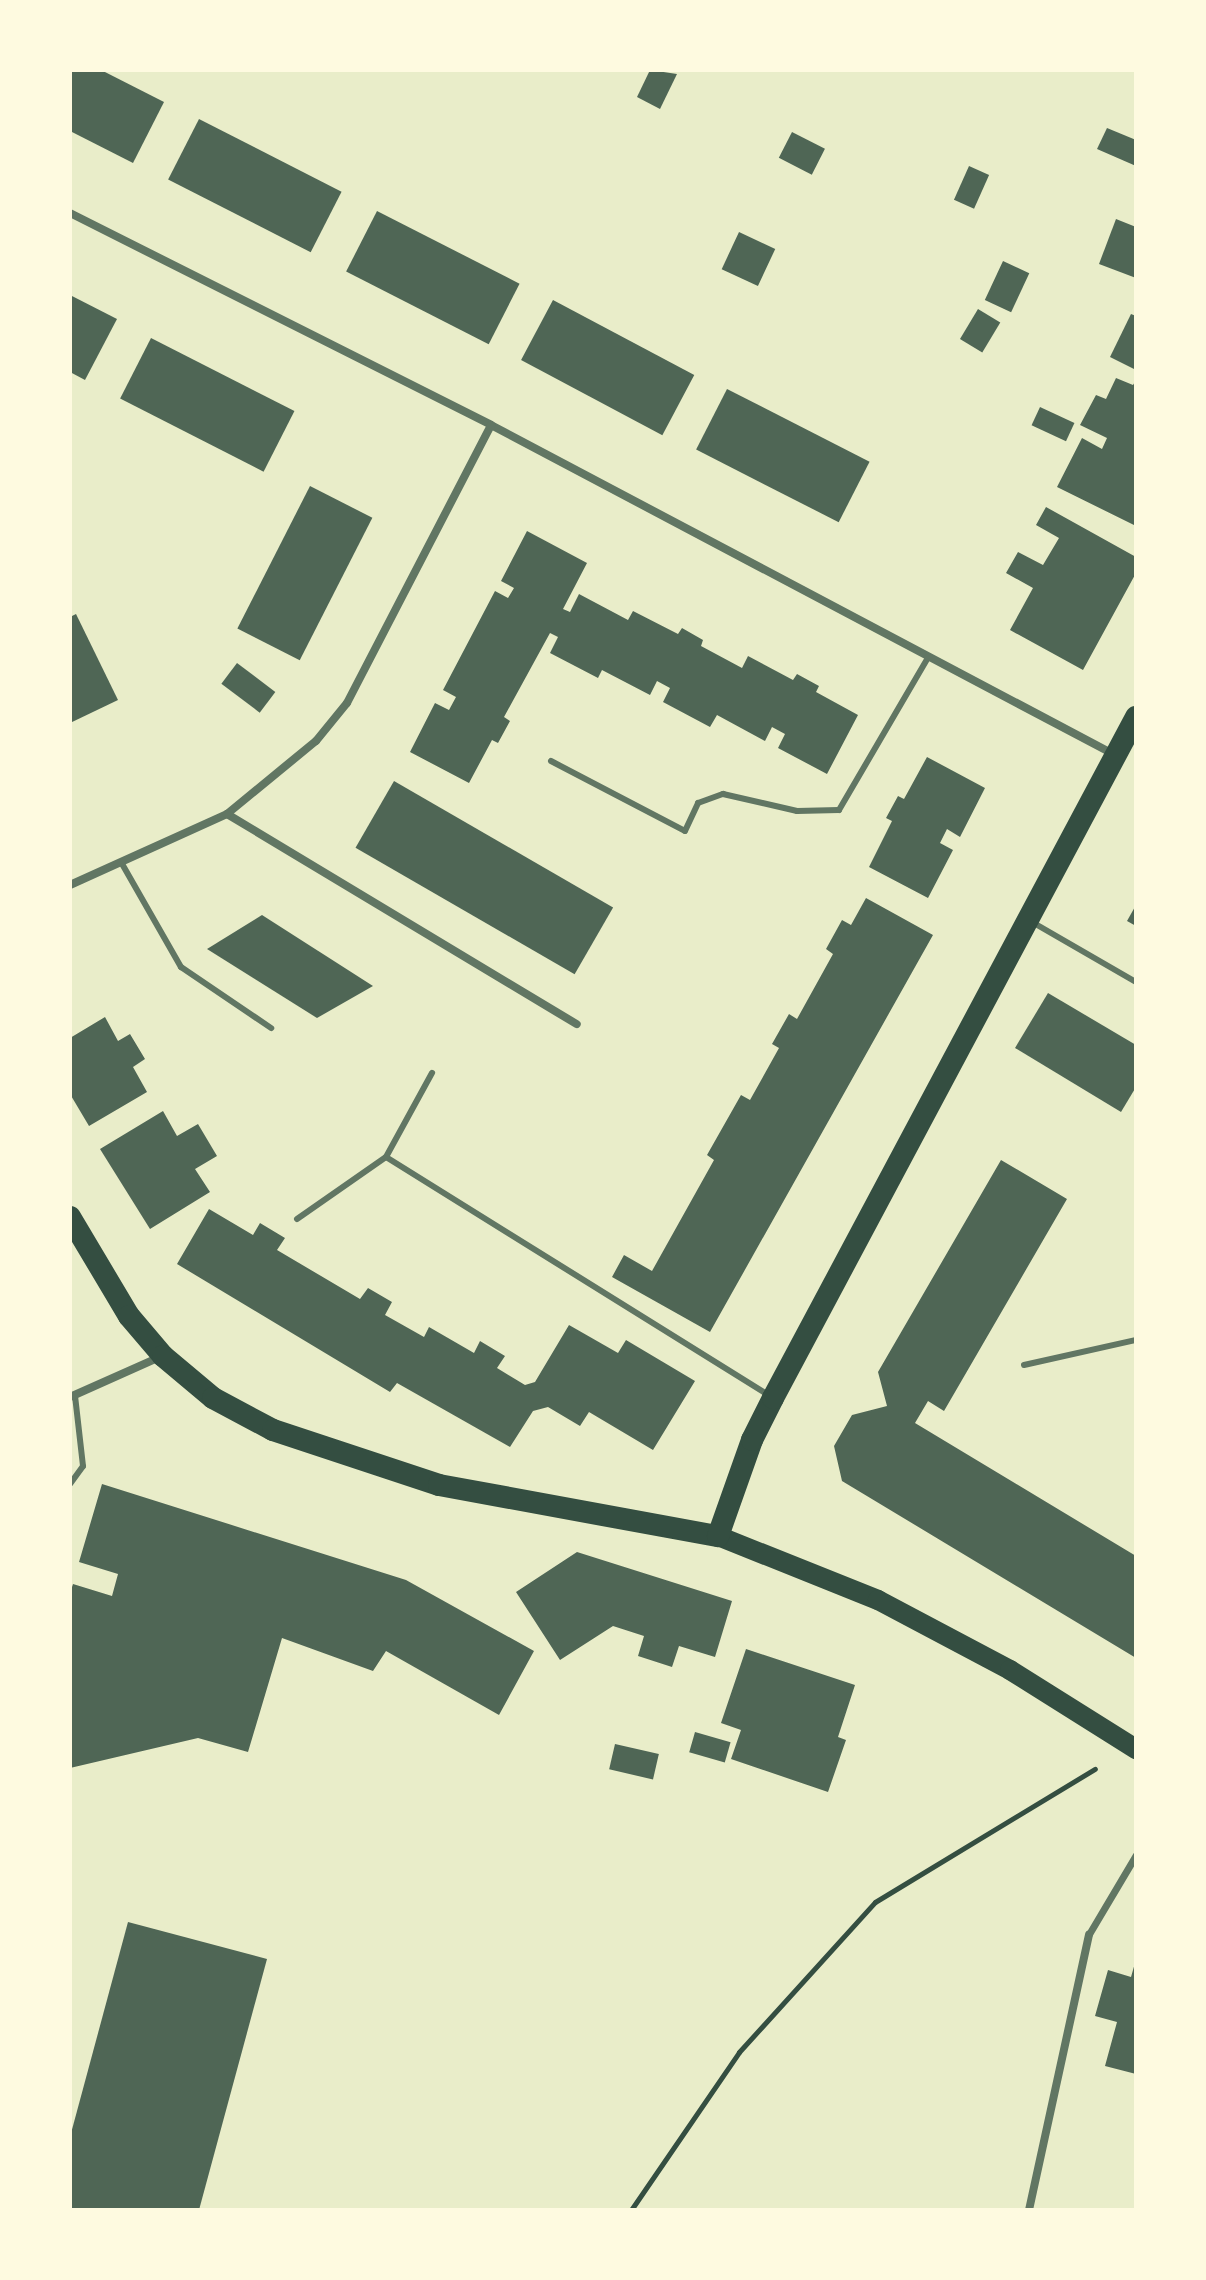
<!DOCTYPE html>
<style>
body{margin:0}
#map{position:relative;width:1206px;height:2280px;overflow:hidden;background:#e9edc9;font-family:"Work Sans",sans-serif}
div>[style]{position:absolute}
.building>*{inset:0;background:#4f6655;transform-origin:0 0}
.path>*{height:5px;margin:-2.5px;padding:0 2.5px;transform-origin:2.5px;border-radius:2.5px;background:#344e41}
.service>*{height:6px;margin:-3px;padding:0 3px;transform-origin:3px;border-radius:3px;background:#617663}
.pedestrian>*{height:7px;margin:-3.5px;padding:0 3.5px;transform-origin:3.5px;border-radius:3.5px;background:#617663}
.minor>*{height:8px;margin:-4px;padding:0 4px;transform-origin:4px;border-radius:4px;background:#617663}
.primary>*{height:20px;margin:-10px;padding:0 10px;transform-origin:10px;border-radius:10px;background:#344e41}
.trunk>*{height:22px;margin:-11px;padding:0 11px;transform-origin:11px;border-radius:11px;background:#344e41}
span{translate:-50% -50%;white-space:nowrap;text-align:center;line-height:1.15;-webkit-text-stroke:8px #fefae0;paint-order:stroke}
.frame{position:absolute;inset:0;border:72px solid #fefae0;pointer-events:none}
</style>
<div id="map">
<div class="building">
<div style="clip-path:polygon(70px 70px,101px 70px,164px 102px,133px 163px,70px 131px)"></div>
<div style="clip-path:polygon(650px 70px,677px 74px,660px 109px,637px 97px)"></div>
<div style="left:199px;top:119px;width:160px;height:68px;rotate:27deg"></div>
<div style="clip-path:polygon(1107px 128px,1136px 140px,1136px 166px,1097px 149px)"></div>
<div style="left:792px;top:132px;width:37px;height:29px;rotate:27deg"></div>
<div style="left:969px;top:166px;width:22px;height:37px;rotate:24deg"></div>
<div style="left:377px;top:211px;width:160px;height:68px;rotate:27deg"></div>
<div style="clip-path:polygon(1116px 219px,1136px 227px,1136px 278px,1099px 264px)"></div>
<div style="left:739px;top:232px;width:40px;height:41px;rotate:25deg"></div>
<div style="left:1003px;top:261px;width:29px;height:43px;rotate:25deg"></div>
<div style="clip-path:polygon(70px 295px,117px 319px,85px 380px,70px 372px)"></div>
<div style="left:553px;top:300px;width:160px;height:68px;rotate:28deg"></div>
<div style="left:978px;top:309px;width:26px;height:35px;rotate:31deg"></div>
<div style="clip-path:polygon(1131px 314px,1136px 316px,1136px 370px,1110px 357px)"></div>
<div style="left:151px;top:338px;width:161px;height:68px;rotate:27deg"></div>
<div style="clip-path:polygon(1116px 378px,1133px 385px,1136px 380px,1136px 526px,1057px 487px,1082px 438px,1102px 449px,1107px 438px,1080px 425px,1096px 395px,1106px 399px)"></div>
<div style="left:727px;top:389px;width:160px;height:68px;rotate:27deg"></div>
<div style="left:1040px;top:407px;width:38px;height:20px;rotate:25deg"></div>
<div style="left:310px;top:486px;width:70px;height:160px;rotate:27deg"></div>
<div style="clip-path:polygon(1046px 507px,1136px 557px,1136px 573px,1083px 670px,1010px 630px,1033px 588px,1006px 573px,1018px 552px,1043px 565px,1059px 538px,1036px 525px)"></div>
<div style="clip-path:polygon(527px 531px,587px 563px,563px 609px,570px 612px,579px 594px,628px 620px,633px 611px,678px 634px,682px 628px,703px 640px,701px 646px,742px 668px,748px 656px,793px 680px,797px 674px,819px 686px,816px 692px,858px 715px,827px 774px,778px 748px,785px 734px,772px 727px,765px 741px,717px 715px,710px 727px,663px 702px,670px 688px,657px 681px,650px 695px,602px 670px,598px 678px,550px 653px,558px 637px,550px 633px,504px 717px,510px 721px,498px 743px,492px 740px,469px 783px,410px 752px,435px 703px,449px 710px,456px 697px,443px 690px,495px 591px,508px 598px,514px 588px,501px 581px)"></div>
<div style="clip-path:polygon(76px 614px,118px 700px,70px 723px,70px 617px)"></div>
<div style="left:237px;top:663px;width:48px;height:26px;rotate:37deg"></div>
<div style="clip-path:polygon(927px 757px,985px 788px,960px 837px,947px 829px,940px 843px,953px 850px,928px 898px,869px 867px,892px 821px,886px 818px,898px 796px,904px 799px)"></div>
<div style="left:394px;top:781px;width:253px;height:77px;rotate:30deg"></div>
<div style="clip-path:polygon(866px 898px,933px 935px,710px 1332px,612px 1277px,624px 1255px,652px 1271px,714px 1160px,707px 1155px,741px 1095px,750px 1100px,779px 1048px,772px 1044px,789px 1014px,797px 1019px,833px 954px,826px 949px,842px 920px,851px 925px)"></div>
<div style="clip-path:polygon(1136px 905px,1136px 926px,1127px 921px)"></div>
<div style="clip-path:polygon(262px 915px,373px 986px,317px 1018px,207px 949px)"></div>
<div style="clip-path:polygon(1048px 993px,1136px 1045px,1136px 1087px,1121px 1112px,1015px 1048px)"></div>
<div style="clip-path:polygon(105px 1017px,118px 1041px,130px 1034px,145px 1059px,133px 1067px,147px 1092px,89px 1126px,70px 1094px,70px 1038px)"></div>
<div style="clip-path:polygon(163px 1111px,177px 1136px,198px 1124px,217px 1156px,195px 1169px,210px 1192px,150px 1229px,100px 1149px)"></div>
<div style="clip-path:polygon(1001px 1160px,1067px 1199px,944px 1411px,928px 1401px,915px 1423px,1136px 1556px,1136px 1658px,842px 1481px,834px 1446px,852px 1415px,887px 1406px,878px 1372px)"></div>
<div style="clip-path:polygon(209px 1209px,253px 1235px,260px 1223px,285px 1238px,277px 1250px,360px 1299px,368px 1288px,392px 1302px,385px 1315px,424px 1337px,429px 1327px,474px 1353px,480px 1341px,505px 1356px,497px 1368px,525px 1385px,535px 1382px,569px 1325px,618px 1353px,626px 1340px,695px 1381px,653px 1450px,589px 1412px,580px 1426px,548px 1407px,533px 1411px,510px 1447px,397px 1383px,390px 1392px,177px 1264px)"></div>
<div style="clip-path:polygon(102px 1484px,406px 1580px,534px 1651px,499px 1715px,386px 1651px,373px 1671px,282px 1638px,248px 1752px,198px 1738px,70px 1768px,70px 1593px,73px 1584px,112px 1596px,118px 1574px,79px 1562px)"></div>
<div style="clip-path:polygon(577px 1552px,732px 1601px,715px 1657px,679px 1646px,672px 1667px,638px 1656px,644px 1636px,613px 1626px,560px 1660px,516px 1592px)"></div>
<div style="clip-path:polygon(746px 1649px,855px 1685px,838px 1737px,846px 1740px,828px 1792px,731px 1759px,741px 1730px,721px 1723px)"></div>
<div style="left:695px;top:1732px;width:37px;height:21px;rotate:16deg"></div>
<div style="left:615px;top:1744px;width:45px;height:26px;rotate:13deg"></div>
<div style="clip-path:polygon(128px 1922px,267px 1959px,199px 2210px,70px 2210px,70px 2137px)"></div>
<div style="clip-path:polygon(1135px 1963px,1136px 1963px,1136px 2074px,1105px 2066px,1117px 2022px,1095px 2016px,1108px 1970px,1131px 1977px)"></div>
</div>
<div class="path">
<div style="left:631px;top:2210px;width:191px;rotate:-55.6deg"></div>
<div style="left:739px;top:2052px;width:202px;rotate:-47.8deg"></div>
<div style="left:875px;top:1902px;width:257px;rotate:-31.2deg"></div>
</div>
<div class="service">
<div style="left:551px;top:761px;width:151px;rotate:27.6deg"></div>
<div style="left:685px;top:831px;width:31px;rotate:-65deg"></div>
<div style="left:698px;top:803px;width:27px;rotate:-20deg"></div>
<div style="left:723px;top:794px;width:76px;rotate:12.9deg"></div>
<div style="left:797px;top:811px;width:42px;rotate:-1.4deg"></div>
<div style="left:839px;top:810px;width:178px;rotate:-59.7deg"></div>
<div style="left:121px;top:862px;width:121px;rotate:60.3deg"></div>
<div style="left:181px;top:967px;width:109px;rotate:34.1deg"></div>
<div style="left:1032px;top:922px;width:120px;rotate:30deg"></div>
<div style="left:386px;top:1157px;width:452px;rotate:31.9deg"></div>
<div style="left:297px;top:1219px;width:108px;rotate:-34.9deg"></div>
<div style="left:386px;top:1157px;width:96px;rotate:-61.3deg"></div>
<div style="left:1024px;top:1365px;width:115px;rotate:-12.6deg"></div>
<div style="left:70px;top:1484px;width:22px;rotate:-54deg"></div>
<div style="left:83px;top:1466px;width:70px;rotate:-96.5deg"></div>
</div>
<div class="pedestrian">
<div style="left:1089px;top:1934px;width:92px;rotate:-59.3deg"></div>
</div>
<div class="minor">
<div style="left:70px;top:213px;width:471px;rotate:26.7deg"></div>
<div style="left:491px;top:425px;width:706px;rotate:27.87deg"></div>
<div style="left:227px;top:814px;width:408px;rotate:31deg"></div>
<div style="left:70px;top:885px;width:172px;rotate:-24.3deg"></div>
<div style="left:227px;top:814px;width:115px;rotate:-39.4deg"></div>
<div style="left:316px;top:741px;width:49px;rotate:-50.8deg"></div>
<div style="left:347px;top:703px;width:313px;rotate:-62.6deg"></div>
<div style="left:70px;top:1397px;width:101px;rotate:-24deg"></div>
<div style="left:1029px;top:2210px;width:282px;rotate:-77.7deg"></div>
</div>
<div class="primary">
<div style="left:718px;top:1536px;width:172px;rotate:21.8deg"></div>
<div style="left:878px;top:1600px;width:149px;rotate:27.9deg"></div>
<div style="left:1010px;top:1670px;width:149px;rotate:32.1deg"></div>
</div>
<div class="trunk">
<div style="left:70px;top:1217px;width:115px;rotate:59.2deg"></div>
<div style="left:129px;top:1316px;width:52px;rotate:49.6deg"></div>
<div style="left:163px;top:1356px;width:65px;rotate:40deg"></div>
<div style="left:213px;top:1398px;width:68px;rotate:28.1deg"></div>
<div style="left:273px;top:1430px;width:175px;rotate:18.3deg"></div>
<div style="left:439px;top:1485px;width:284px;rotate:10.4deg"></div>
<div style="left:718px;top:1536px;width:102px;rotate:-70.5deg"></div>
<div style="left:752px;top:1440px;width:47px;rotate:-63.4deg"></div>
<div style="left:773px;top:1398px;width:772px;rotate:-61.94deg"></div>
</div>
<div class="frame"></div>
</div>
